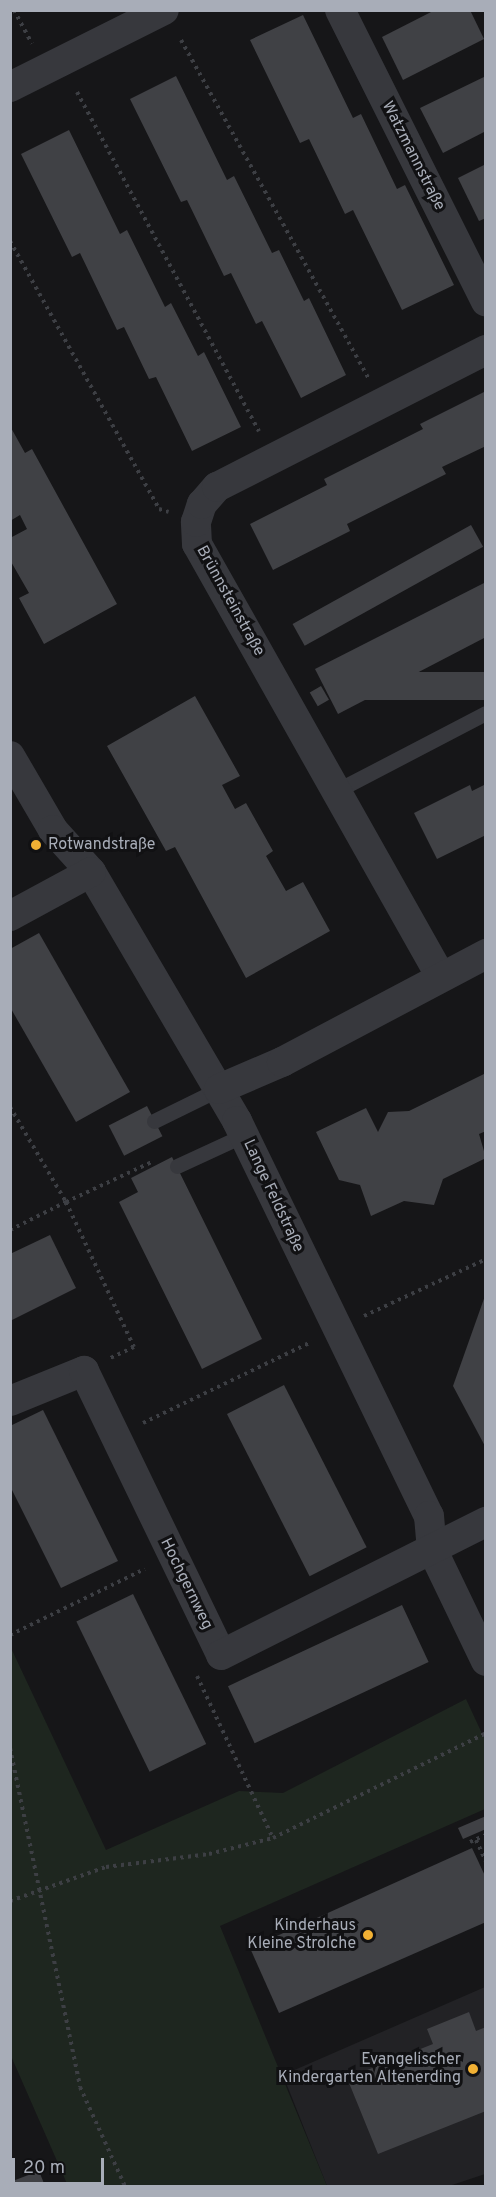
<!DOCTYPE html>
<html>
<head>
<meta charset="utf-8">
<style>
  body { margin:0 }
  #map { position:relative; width:496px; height:2197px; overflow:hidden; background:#161618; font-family:Overpass,sans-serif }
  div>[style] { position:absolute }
  .built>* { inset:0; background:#222225 }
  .green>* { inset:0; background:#1e261f }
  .building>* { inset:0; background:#404145; transform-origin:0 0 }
  .path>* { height:4px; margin-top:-2px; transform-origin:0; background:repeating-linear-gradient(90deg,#3d3f44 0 3px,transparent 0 7.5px) }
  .service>* { height:15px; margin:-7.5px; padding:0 7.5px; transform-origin:7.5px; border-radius:7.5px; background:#37383d }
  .minor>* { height:30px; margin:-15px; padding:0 15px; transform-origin:15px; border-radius:15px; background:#37383d }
  .dots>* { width:16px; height:16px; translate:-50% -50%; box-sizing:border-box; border:3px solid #111113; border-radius:50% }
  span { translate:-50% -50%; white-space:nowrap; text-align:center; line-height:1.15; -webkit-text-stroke:6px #111113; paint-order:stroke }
  .street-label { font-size:16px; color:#a8adb8 }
  .poi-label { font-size:16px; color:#a8adb8 }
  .left { translate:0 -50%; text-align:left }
  .right { translate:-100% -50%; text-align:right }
  .frame { position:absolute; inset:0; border:12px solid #a8adb8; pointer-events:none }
  .scale { position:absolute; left:12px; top:2158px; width:92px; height:27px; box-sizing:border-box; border:3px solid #a8adb8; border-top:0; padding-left:8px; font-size:18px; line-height:21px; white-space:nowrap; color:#a8adb8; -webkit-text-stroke:4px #111113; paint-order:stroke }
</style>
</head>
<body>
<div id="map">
  <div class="built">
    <i style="clip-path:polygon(485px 1987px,485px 2174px,449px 2186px,327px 2186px,283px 2075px)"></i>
  </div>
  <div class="green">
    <i style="clip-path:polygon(11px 1648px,106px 1850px,239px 1791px,283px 1793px,466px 1699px,485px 1740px,485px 1809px,220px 1926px,327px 2186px,68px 2186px,11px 2056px)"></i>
  </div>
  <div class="building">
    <i style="clip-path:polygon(435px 10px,470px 10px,484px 39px,403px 80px,382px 37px)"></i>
    <i style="clip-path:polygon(303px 15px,353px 118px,361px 114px,397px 189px,405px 185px,454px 285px,402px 310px,353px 210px,345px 214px,309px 139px,300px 143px,250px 40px)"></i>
    <i style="clip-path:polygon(176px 76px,227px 180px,234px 176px,272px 253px,279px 250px,304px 301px,309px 298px,346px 375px,301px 398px,262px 321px,256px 324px,231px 273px,224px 276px,187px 200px,181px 202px,130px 99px)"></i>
    <i style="clip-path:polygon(486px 76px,486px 131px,443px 153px,420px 108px)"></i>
    <i style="clip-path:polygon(69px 130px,120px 234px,127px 230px,165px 307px,171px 303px,198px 356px,204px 352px,241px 427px,192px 451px,156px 377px,149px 379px,124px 327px,117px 330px,80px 253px,72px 257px,21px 154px)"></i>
    <i style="clip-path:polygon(486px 164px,486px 218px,479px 221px,458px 178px)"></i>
    <i style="clip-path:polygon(486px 391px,486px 446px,442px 467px,446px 474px,347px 524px,350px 531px,273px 570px,250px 524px,327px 485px,324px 479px,423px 429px,420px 424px)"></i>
    <i style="clip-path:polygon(10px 426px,25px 453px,32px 449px,117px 604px,44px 644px,19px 598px,29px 593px,10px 560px,10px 538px,27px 529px,20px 515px,10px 521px)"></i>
    <i style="left:471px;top:525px;width:25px;height:204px;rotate:61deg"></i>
    <i style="clip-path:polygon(486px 582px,486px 637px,338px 714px,315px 669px)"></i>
    <i style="left:486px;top:672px;width:28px;height:143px;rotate:90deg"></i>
    <i style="left:321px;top:686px;width:16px;height:13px;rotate:60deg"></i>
    <i style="clip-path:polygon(195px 696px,240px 776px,222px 785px,235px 809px,246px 803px,273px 851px,266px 856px,286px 891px,303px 882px,330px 931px,246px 978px,175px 847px,166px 851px,107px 746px)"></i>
    <i style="clip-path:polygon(486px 784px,486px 835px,437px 859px,414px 813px,470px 785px,472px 791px)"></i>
    <i style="clip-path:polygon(39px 933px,130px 1092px,76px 1122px,10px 1007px,10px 949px)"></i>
    <i style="clip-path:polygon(486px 1073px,486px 1131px,479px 1134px,486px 1158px,443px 1179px,434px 1205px,404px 1201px,371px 1216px,360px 1185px,339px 1180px,316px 1132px,366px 1108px,378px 1132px,388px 1112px,409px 1111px)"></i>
    <i style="left:147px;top:1106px;width:34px;height:43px;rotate:63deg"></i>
    <i style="clip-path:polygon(172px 1157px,262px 1339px,202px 1369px,119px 1202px,138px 1192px,131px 1178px)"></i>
    <i style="clip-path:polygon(50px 1235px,76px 1288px,10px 1321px,10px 1254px)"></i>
    <i style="clip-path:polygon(486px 1293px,486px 1448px,453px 1386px)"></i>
    <i style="left:284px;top:1385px;width:182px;height:64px;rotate:63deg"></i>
    <i style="clip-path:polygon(43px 1410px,118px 1561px,61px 1588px,10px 1486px,10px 1426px)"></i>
    <i style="left:133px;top:1594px;width:167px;height:63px;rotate:64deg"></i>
    <i style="left:402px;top:1605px;width:63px;height:192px;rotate:65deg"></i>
    <i style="clip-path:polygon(486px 1816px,486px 1829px,463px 1839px,458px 1828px)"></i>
    <i style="clip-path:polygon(472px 1848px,486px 1878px,486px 1922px,279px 2013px,250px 1948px)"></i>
    <i style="clip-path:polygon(469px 2012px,476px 2031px,486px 2027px,486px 2111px,378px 2154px,347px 2078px,433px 2044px,427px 2029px)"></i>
    <i style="clip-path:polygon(39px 2171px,45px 2186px,10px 2186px,10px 2182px)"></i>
  </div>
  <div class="path">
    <i style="left:14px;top:10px;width:38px;rotate:62deg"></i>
    <i style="left:181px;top:40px;width:386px;rotate:61deg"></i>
    <i style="left:77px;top:92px;width:385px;rotate:61.8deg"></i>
    <i style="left:10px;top:241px;width:307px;rotate:60.9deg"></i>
    <i style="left:159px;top:509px;width:10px;rotate:17deg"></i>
    <i style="left:10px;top:1107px;width:110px;rotate:59.5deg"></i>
    <i style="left:66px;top:1202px;width:97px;rotate:-25deg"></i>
    <i style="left:10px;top:1230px;width:63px;rotate:-26.6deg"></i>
    <i style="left:66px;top:1202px;width:160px;rotate:64.9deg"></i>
    <i style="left:134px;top:1347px;width:26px;rotate:155deg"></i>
    <i style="left:364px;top:1316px;width:135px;rotate:-25deg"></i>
    <i style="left:143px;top:1423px;width:187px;rotate:-25.7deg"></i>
    <i style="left:10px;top:1635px;width:150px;rotate:-26.1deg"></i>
    <i style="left:197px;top:1676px;width:179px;rotate:64.9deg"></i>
    <i style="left:10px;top:1748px;width:346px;rotate:78.3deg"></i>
    <i style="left:80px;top:2087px;width:109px;rotate:65.6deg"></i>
    <i style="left:476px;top:1840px;width:23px;rotate:65deg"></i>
    <i style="left:470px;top:1842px;width:17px;rotate:-24deg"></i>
    <i style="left:10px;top:1901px;width:102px;rotate:-19.5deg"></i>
    <i style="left:106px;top:1867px;width:104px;rotate:-7.2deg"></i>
    <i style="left:209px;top:1854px;width:66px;rotate:-14deg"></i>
    <i style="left:273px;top:1838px;width:237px;rotate:-26.2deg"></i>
  </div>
  <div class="service">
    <i style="left:336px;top:791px;width:169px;rotate:-27.5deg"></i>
    <i style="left:154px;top:1121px;width:72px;rotate:-26.2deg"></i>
    <i style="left:177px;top:1166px;width:74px;rotate:-24.8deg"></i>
  </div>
  <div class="minor">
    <i style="left:340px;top:10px;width:326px;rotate:63.4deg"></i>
    <i style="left:10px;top:87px;width:172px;rotate:-26.6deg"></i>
    <i style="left:10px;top:756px;width:86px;rotate:59.8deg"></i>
    <i style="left:53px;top:830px;width:57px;rotate:47.9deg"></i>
    <i style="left:91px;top:872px;width:289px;rotate:59.6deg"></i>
    <i style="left:237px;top:1121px;width:439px;rotate:64.1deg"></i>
    <i style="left:429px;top:1516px;width:33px;rotate:85deg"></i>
    <i style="left:432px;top:1549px;width:124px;rotate:64.3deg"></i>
    <i style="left:10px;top:916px;width:92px;rotate:-28.5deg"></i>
    <i style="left:441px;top:977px;width:497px;rotate:-119.4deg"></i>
    <i style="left:197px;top:544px;width:22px;rotate:-93deg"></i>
    <i style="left:196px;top:522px;width:19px;rotate:-72deg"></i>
    <i style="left:202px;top:504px;width:23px;rotate:-49deg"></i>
    <i style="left:217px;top:487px;width:302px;rotate:-27deg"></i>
    <i style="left:219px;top:1089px;width:69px;rotate:-23.2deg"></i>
    <i style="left:282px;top:1062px;width:231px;rotate:-27.9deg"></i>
    <i style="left:10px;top:1401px;width:80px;rotate:-22.1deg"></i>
    <i style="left:84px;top:1371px;width:315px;rotate:64.2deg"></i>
    <i style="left:221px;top:1655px;width:297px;rotate:-26.7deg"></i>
  </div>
  <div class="dots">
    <i style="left:36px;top:845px;background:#f2b134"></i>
    <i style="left:368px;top:1935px;background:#f2b134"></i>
    <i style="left:473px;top:2069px;background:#f2b134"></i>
  </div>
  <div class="street-label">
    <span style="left:413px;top:156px;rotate:63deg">Watzmannstraße</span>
    <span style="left:230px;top:601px;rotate:61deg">Brünnsteinstraße</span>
    <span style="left:273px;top:1196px;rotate:65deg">Lange Feldstraße</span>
    <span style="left:186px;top:1584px;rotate:64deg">Hochgernweg</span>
  </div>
  <div class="poi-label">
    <span class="left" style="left:48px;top:845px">Rotwandstraße</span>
    <span class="right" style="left:356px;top:1935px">Kinderhaus<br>Kleine Strolche</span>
    <span class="right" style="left:461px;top:2069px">Evangelischer<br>Kindergarten Altenerding</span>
  </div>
  <div class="frame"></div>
  <div class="scale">20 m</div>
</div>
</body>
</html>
